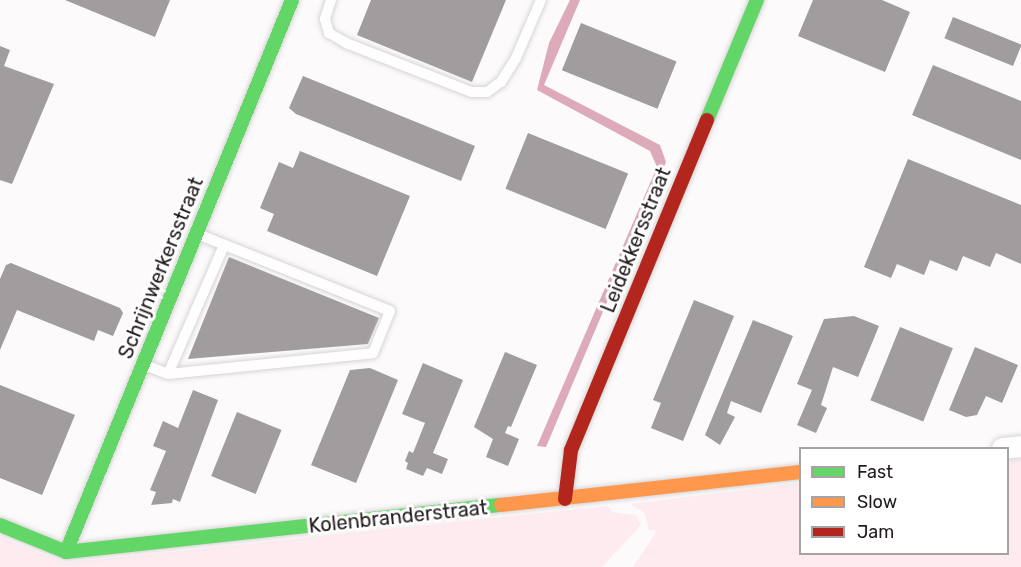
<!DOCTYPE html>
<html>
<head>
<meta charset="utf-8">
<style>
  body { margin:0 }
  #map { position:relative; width:1021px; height:567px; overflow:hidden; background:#fcfafb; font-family:Rubik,sans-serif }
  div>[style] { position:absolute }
  .green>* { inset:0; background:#fdebf0 }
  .water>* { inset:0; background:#dcaab9 }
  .building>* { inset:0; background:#a19c9e; transform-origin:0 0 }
  .roads { filter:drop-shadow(0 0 2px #d8d4d5) drop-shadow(0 0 2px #d8d4d5) }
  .lane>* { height:10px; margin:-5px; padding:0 5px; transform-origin:5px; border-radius:5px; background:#fffefe }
  .street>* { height:21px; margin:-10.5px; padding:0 10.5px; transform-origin:10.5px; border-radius:10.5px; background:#fffefe }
  .fast>* { height:14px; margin:-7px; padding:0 7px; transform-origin:7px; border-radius:7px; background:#63d668 }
  .slow>* { height:14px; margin:-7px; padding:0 7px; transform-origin:7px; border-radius:7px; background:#ff974d }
  .jam>* { height:14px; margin:-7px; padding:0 7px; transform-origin:7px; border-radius:7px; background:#b3261e }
  span { translate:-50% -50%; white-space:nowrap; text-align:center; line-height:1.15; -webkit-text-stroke:6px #fff; paint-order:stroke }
  .street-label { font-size:20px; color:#211a1c }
  .legend { position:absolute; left:799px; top:447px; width:210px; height:108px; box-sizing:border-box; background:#fff; border:2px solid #a6a3a4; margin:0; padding:8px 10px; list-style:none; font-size:18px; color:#211a1c }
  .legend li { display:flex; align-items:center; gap:12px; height:30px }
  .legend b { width:30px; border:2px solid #a6a3a4 }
</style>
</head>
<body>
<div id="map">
  <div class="green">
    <i style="clip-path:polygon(1021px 459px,1021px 567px,633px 567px,655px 534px,655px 530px,649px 530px,644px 512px,630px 504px,800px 483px,800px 554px,1008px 554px,1008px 460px)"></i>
    <i style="clip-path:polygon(608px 506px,612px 512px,636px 515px,641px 525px,602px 567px,0 567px,0 537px,64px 563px)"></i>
  </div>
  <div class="water">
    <i style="clip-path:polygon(570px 0,580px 0,544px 85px,660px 145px,666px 162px,546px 447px,537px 446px,657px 167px,650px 151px,537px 90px,549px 43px)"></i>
  </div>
  <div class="building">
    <i style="clip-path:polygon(65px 0,170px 0,155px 37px)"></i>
    <i style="clip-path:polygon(371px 0,506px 0,472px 82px,357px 35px)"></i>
    <i style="clip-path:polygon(813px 0,882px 0,910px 12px,885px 72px,798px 36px)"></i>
    <i style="left:953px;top:17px;width:74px;height:23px;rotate:22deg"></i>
    <i style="left:581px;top:23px;width:103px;height:51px;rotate:22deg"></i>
    <i style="clip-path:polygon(0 46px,10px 50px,4px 66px,54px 84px,12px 184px,0 180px)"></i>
    <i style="clip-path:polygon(933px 65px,1021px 101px,1021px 160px,912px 115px)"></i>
    <i style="clip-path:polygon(303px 76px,475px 146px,461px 181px,296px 114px,289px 108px)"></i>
    <i style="left:528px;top:133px;width:108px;height:60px;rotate:22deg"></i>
    <i style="clip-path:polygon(300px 151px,410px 196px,377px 276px,267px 231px,274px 214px,260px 208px,279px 162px,293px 168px)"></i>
    <i style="clip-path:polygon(908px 159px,1021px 205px,1021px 264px,996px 253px,990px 267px,963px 256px,957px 271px,930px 260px,924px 275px,897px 264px,891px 278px,864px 267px)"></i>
    <i style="clip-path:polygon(229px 257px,379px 318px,368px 344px,188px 359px)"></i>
    <i style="clip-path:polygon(11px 263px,120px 308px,123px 313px,113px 336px,98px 330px,94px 341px,17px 310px,0 350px,0 279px,6px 265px)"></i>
    <i style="clip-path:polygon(694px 300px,734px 316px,683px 441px,651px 428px,661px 403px,653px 400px)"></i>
    <i style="clip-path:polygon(854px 316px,879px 326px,858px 377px,833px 367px,821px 405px,827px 408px,816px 433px,797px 425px,812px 390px,797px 384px,824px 319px)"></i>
    <i style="clip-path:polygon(753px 320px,793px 336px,761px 413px,731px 401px,727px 413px,735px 417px,720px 445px,705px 435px)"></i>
    <i style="left:900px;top:327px;width:57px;height:79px;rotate:22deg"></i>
    <i style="clip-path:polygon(975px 347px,1018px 365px,1002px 403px,986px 396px,977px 415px,966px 417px,949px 410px)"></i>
    <i style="clip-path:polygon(505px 352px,537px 365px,511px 427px,508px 426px,505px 433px,519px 439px,508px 466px,486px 457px,493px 439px,474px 427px)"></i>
    <i style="clip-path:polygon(423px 363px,463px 380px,433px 453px,448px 459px,442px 474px,427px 468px,423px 476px,406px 469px,408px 463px,405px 461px,409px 451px,413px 453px,425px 423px,402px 414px)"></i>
    <i style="clip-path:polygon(370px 368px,398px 380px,356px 483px,311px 465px,350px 370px)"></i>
    <i style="clip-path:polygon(0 385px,75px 415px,42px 495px,0 478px)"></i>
    <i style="clip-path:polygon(193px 390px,218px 400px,180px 502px,173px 499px,172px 503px,151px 505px,156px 492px,150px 490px,166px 451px,153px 446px,163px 421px,178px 428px)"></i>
    <i style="left:237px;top:412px;width:48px;height:69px;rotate:22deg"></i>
  </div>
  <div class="roads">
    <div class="lane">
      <i style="left:331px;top:0;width:20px;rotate:108deg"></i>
      <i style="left:325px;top:19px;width:15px;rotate:74deg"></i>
      <i style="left:329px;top:33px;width:20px;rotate:30deg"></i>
      <i style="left:346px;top:43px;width:135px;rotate:21.3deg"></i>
      <i style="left:472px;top:92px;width:15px"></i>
      <i style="left:487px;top:92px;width:17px;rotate:-36deg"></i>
      <i style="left:501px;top:82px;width:28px;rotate:-58deg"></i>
      <i style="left:516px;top:58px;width:63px;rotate:-66.7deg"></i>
      <i style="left:145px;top:365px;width:25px;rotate:21deg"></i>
      <i style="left:168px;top:374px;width:206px;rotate:-5.8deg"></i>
      <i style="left:373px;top:353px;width:45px;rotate:-68deg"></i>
      <i style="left:390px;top:311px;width:208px;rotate:-158.2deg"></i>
      <i style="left:168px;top:374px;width:141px;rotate:-66.5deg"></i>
    </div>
    <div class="street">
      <i style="left:1002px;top:448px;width:19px;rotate:-6deg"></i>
    </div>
    <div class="fast">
      <i style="left:707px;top:120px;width:130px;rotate:-67.4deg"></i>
      <i style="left:0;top:525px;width:71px;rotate:22.2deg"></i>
      <i style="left:66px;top:552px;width:438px;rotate:-6.2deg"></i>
      <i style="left:66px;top:552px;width:596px;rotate:-67.73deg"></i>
    </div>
    <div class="slow">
      <i style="left:501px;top:505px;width:301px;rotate:-6.3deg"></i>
    </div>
    <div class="jam">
      <i style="left:565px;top:499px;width:49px;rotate:-83deg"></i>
      <i style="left:571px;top:450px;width:357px;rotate:-67.6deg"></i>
    </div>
  </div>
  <div class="street-label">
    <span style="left:636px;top:240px;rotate:-68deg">Leidekkersstraat</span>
    <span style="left:161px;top:268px;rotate:-68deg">Schrijnwerkersstraat</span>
    <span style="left:398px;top:517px;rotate:-6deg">Kolenbranderstraat</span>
  </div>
  <ul class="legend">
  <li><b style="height:8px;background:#63d668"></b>Fast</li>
  <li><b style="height:8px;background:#ff974d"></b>Slow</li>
  <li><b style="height:8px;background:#b3261e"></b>Jam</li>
  </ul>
</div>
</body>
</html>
